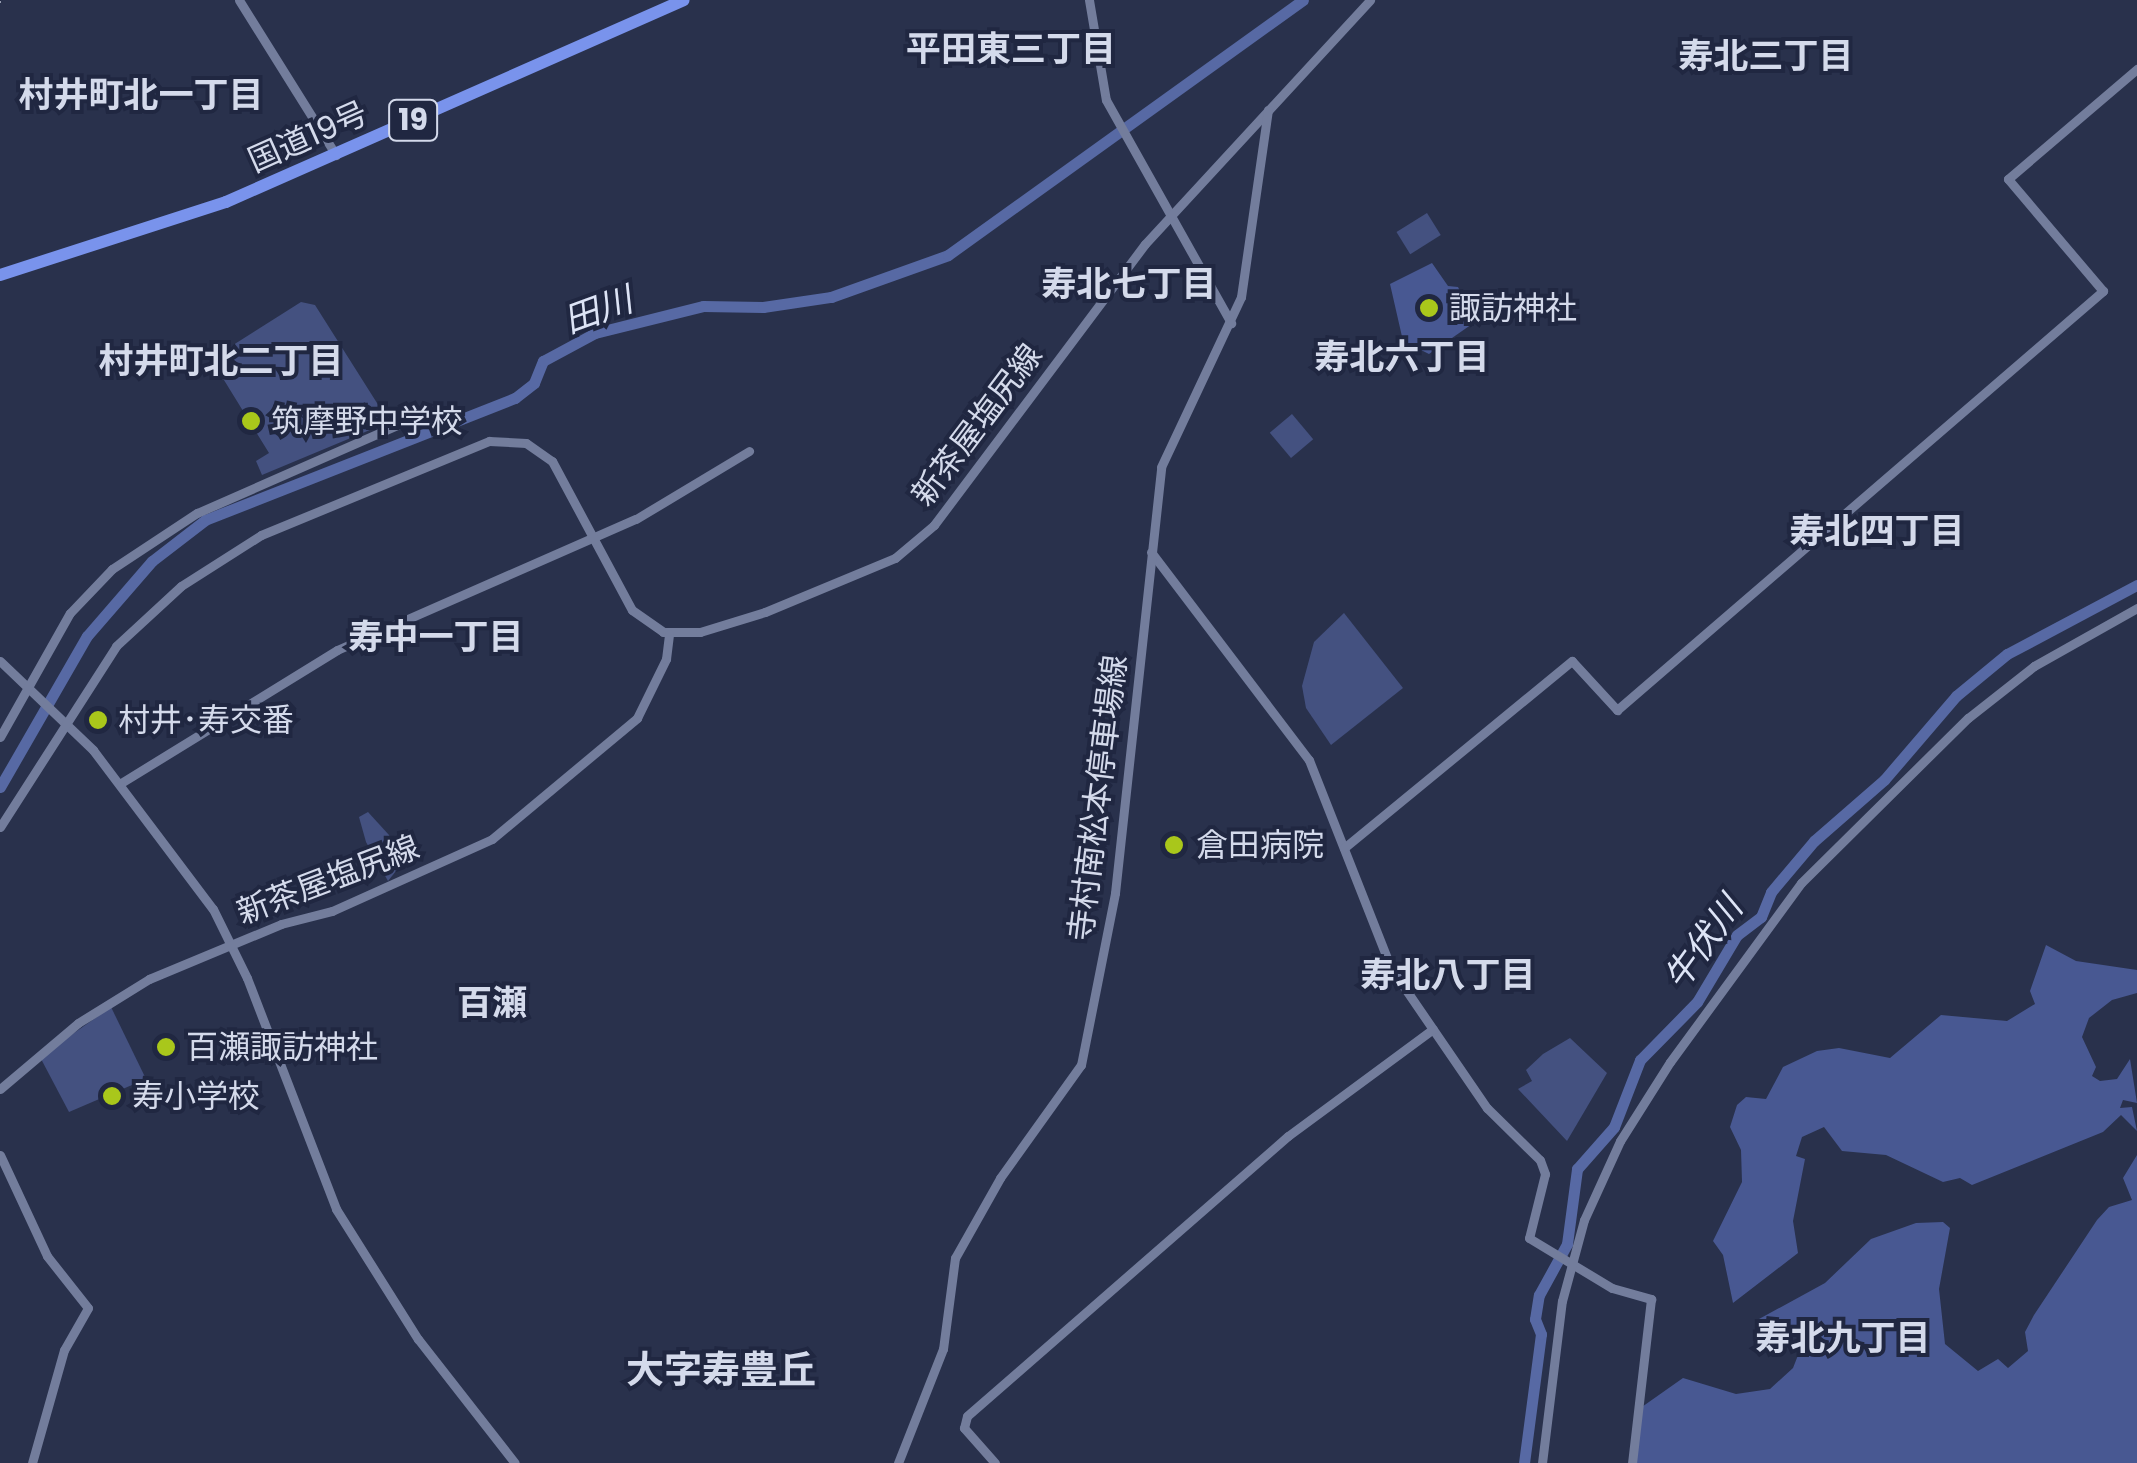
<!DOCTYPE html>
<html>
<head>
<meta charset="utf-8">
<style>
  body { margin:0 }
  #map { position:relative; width:2137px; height:1463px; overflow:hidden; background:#29314c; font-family:Poppins,"Noto Sans JP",sans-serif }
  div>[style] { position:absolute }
  .green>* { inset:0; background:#445180; transform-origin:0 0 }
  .forest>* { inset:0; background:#485892 }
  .river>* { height:11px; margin:-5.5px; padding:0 5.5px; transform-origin:5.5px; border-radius:5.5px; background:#5769a4 }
  .secondary>* { height:9px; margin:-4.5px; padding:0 4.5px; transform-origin:4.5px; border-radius:4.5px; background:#737d9c }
  .highway>* { height:12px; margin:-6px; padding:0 6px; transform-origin:6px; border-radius:6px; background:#7993ec }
  .rail>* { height:6px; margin-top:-3px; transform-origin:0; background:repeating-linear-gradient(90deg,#202741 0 8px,#969db1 0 16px); box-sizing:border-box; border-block:2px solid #969db1 }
  .dots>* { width:28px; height:28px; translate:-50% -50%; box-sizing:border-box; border:5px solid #202741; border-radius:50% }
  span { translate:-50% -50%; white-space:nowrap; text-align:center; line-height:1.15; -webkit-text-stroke:8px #202741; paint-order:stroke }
  .shield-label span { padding:2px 8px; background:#202741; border:2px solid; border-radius:8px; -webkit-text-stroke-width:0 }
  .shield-label { font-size:30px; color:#d4daeb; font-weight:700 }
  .street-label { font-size:32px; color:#d4daeb }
  .poi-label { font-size:32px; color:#d4daeb }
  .left { translate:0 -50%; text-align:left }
  .neighbourhood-label { font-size:35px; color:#d4daeb; font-weight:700 }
  .water-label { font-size:35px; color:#dde4f6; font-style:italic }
  .quarter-label { font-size:38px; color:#d4daeb; font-weight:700 }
</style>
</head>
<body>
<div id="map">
  <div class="green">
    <i style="left:1427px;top:213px;width:26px;height:36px;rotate:58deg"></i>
    <i style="clip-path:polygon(301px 302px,315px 305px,389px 422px,262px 475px,256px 461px,269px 453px,211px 359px)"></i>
    <i style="left:1292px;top:414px;width:33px;height:29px;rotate:50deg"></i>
    <i style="clip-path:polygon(1344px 613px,1403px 688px,1331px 745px,1306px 708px,1302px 686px,1314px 642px)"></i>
    <i style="clip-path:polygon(368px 812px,389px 835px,400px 866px,388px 881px,366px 842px,359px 817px)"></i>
    <i style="clip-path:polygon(111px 1007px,146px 1079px,69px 1112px,40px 1057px)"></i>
    <i style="clip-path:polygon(1570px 1038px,1607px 1073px,1567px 1141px,1518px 1089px,1532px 1081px,1526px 1070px,1543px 1054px)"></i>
  </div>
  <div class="forest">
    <i style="clip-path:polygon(1432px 263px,1448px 286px,1458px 287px,1475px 322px,1429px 354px,1403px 341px,1390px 284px)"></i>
    <i style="clip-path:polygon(2046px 945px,2076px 961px,2137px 970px,2137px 993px,2112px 1000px,2089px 1018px,2082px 1037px,2096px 1067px,2092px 1076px,2100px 1081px,2117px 1079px,2130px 1059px,2137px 1103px,2123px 1100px,2120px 1108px,2132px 1107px,2137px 1131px,2121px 1115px,2103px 1132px,1972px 1185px,1960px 1178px,1943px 1182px,1886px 1155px,1842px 1151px,1824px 1127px,1802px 1137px,1796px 1156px,1805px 1159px,1793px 1221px,1798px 1253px,1733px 1303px,1723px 1255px,1713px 1241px,1742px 1182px,1741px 1150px,1730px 1127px,1737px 1105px,1746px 1097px,1766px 1099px,1783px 1067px,1817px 1051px,1839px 1048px,1890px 1058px,1941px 1015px,2007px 1021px,2035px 1004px,2030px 991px)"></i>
    <i style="clip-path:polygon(2137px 1155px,2137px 1463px,1634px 1463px,1639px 1409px,1683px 1378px,1736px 1394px,1770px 1389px,1793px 1368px,1802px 1345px,1797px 1333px,1772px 1334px,1759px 1319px,1825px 1283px,1871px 1239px,1916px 1223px,1943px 1222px,1950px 1228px,1939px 1289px,1945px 1344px,1978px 1371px,1998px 1359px,2008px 1368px,2028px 1351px,2025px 1332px,2034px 1315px,2097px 1220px,2109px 1207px,2132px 1200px,2123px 1178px)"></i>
  </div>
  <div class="river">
    <i style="left:0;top:787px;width:174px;rotate:-60.1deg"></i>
    <i style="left:87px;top:636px;width:99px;rotate:-49.1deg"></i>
    <i style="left:152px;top:561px;width:67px;rotate:-37.7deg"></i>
    <i style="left:205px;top:520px;width:333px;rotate:-21.5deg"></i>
    <i style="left:515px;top:398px;width:24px;rotate:-38deg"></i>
    <i style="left:534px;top:383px;width:24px;rotate:-68deg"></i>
    <i style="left:543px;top:361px;width:59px;rotate:-28.3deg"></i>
    <i style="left:595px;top:333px;width:111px;rotate:-14deg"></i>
    <i style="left:703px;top:306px;width:60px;rotate:1deg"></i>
    <i style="left:763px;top:307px;width:69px;rotate:-8.4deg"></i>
    <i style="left:831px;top:297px;width:124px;rotate:-19.7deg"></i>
    <i style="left:948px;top:255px;width:437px;rotate:-35.7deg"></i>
    <i style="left:1524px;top:1463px;width:130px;rotate:-82.5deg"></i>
    <i style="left:1541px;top:1334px;width:16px;rotate:-112deg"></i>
    <i style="left:1535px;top:1319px;width:24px;rotate:-81deg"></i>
    <i style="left:1539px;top:1295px;width:58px;rotate:-61.2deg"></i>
    <i style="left:1567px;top:1244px;width:76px;rotate:-82.4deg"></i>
    <i style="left:1577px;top:1169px;width:56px;rotate:-48.6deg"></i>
    <i style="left:1614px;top:1127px;width:72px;rotate:-68.8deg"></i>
    <i style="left:1640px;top:1060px;width:81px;rotate:-45.5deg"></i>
    <i style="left:1697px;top:1002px;width:78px;rotate:-59.2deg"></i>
    <i style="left:1737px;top:935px;width:30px;rotate:-37deg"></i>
    <i style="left:1761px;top:917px;width:27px;rotate:-68deg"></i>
    <i style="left:1771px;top:892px;width:67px;rotate:-49.9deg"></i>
    <i style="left:1814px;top:841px;width:93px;rotate:-41.1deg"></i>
    <i style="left:1884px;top:780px;width:111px;rotate:-49.4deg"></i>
    <i style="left:1956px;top:696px;width:66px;rotate:-39.5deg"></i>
    <i style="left:2007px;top:654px;width:147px;rotate:-28deg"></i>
  </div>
  <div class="secondary">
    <i style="left:239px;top:0;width:183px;rotate:58deg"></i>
    <i style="left:1089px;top:0;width:101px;rotate:80.4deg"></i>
    <i style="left:1106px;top:100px;width:256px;rotate:60.7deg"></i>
    <i style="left:1151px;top:552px;width:261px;rotate:52.8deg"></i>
    <i style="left:1309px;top:760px;width:224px;rotate:68.5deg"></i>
    <i style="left:1391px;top:968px;width:170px;rotate:55.6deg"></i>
    <i style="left:1487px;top:1108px;width:74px;rotate:44.5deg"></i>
    <i style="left:1540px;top:1160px;width:15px;rotate:70deg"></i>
    <i style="left:1545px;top:1174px;width:66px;rotate:104deg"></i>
    <i style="left:1529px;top:1238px;width:97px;rotate:31.1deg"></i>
    <i style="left:1612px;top:1288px;width:41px;rotate:15.8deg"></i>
    <i style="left:1651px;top:1299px;width:165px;rotate:96.6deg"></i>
    <i style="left:0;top:661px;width:129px;rotate:43.7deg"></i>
    <i style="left:93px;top:750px;width:199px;rotate:53deg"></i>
    <i style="left:213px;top:909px;width:77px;rotate:63.8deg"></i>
    <i style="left:247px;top:978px;width:248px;rotate:68.9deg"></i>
    <i style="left:336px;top:1209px;width:154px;rotate:57.8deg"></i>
    <i style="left:418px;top:1339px;width:157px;rotate:52deg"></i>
    <i style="left:0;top:737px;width:142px;rotate:-60.6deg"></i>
    <i style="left:70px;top:613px;width:61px;rotate:-46.3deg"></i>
    <i style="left:112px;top:569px;width:102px;rotate:-33.4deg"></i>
    <i style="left:197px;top:513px;width:219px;rotate:-23.7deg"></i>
    <i style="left:121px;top:783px;width:254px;rotate:-31.6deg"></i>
    <i style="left:337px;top:650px;width:326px;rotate:-23.7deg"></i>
    <i style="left:636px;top:519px;width:132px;rotate:-31deg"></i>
    <i style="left:0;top:827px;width:215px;rotate:-57.3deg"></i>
    <i style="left:116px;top:646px;width:88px;rotate:-42.7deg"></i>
    <i style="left:181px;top:586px;width:95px;rotate:-32.5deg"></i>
    <i style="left:261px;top:535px;width:247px;rotate:-22.4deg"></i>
    <i style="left:489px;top:441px;width:37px;rotate:3deg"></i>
    <i style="left:526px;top:443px;width:32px;rotate:35deg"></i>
    <i style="left:552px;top:461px;width:169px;rotate:61.8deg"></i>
    <i style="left:632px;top:610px;width:38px;rotate:35deg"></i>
    <i style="left:663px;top:632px;width:37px"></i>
    <i style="left:700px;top:632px;width:68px;rotate:-17.1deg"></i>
    <i style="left:765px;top:612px;width:141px;rotate:-22.6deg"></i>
    <i style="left:895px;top:558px;width:51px;rotate:-40.2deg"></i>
    <i style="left:934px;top:525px;width:351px;rotate:-53.1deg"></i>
    <i style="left:1145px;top:244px;width:332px;rotate:-47.3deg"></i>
    <i style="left:1344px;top:848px;width:295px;rotate:-39.4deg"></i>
    <i style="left:1572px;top:661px;width:67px;rotate:47.4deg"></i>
    <i style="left:1617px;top:710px;width:642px;rotate:-40.77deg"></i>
    <i style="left:2103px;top:291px;width:147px;rotate:-130.3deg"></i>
    <i style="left:2008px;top:179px;width:170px;rotate:-40.5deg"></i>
    <i style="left:0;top:1089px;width:102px;rotate:-40.2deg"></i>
    <i style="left:78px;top:1023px;width:84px;rotate:-31.8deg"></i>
    <i style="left:149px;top:979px;width:143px;rotate:-22.6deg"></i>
    <i style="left:281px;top:924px;width:53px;rotate:-14.3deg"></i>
    <i style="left:332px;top:911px;width:175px;rotate:-24.2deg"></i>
    <i style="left:492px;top:839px;width:189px;rotate:-39.8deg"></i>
    <i style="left:637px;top:718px;width:66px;rotate:-63.8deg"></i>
    <i style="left:666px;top:659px;width:25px;rotate:-83deg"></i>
    <i style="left:0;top:1155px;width:111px;rotate:65deg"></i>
    <i style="left:47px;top:1256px;width:66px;rotate:51.7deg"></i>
    <i style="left:88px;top:1308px;width:48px;rotate:119.7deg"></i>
    <i style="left:64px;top:1350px;width:117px;rotate:105.8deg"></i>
    <i style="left:898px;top:1463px;width:123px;rotate:-68.5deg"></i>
    <i style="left:943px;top:1349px;width:92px;rotate:-82.5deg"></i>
    <i style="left:955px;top:1258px;width:92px;rotate:-60.6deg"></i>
    <i style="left:1000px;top:1178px;width:139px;rotate:-54.4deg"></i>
    <i style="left:1081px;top:1065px;width:175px;rotate:-78.8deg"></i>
    <i style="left:1115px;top:893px;width:428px;rotate:-83.8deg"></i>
    <i style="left:1161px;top:467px;width:188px;rotate:-64.8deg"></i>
    <i style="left:1241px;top:297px;width:189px;rotate:-81.8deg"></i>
    <i style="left:995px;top:1463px;width:47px;rotate:-131.5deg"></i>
    <i style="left:964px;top:1428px;width:12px;rotate:-76deg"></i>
    <i style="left:967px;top:1416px;width:426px;rotate:-41.1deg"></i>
    <i style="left:1288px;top:1136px;width:180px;rotate:-36.4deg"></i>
    <i style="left:1542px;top:1463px;width:163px;rotate:-83deg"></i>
    <i style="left:1562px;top:1301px;width:84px;rotate:-74.8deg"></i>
    <i style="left:1584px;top:1220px;width:87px;rotate:-65.5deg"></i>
    <i style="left:1620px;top:1141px;width:93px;rotate:-57.7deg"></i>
    <i style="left:1670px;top:1062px;width:222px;rotate:-53.8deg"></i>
    <i style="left:1801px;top:883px;width:235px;rotate:-44.7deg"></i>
    <i style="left:1968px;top:718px;width:84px;rotate:-38.2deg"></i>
    <i style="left:2034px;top:666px;width:118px;rotate:-29.4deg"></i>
  </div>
  <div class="highway">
    <i style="left:0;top:275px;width:237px;rotate:-17.9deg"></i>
    <i style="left:226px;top:202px;width:500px;rotate:-23.8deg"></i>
  </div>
  <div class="rail">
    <i style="left:0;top:0;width:1px"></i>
  </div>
  <div class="dots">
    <i style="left:1429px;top:308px;background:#a9c71b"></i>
    <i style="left:251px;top:421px;background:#a9c71b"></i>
    <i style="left:98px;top:720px;background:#a9c71b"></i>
    <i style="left:1174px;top:845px;background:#a9c71b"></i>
    <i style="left:166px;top:1047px;background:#a9c71b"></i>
    <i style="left:112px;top:1096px;background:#a9c71b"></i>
  </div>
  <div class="shield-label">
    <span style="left:413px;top:120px">19</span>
  </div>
  <div class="street-label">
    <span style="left:308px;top:137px;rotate:-24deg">国道19号</span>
    <span style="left:977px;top:425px;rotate:-53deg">新茶屋塩尻線</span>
    <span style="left:1098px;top:798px;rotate:-83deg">寺村南松本停車場線</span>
    <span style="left:328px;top:880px;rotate:-21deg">新茶屋塩尻線</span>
  </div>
  <div class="poi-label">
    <span class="left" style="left:1449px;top:308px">諏訪神社</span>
    <span class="left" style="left:271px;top:421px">筑摩野中学校</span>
    <span class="left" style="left:118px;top:720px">村井･寿交番</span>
    <span class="left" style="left:1196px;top:845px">倉田病院</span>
    <span class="left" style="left:186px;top:1047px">百瀬諏訪神社</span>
    <span class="left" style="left:132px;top:1096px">寿小学校</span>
  </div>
  <div class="neighbourhood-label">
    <span style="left:1011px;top:49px">平田東三丁目</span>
    <span style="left:1766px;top:56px">寿北三丁目</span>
    <span style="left:141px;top:95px">村井町北一丁目</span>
    <span style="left:1129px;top:284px">寿北七丁目</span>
    <span style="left:1402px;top:357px">寿北六丁目</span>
    <span style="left:221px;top:361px">村井町北二丁目</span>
    <span style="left:1877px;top:531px">寿北四丁目</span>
    <span style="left:436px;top:637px">寿中一丁目</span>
    <span style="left:1448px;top:975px">寿北八丁目</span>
    <span style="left:492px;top:1003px">百瀬</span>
    <span style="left:1843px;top:1338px">寿北九丁目</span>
  </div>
  <div class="water-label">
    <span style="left:598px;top:310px;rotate:-20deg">田川</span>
    <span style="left:1703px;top:943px;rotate:-54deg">牛伏川</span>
  </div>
  <div class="quarter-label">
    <span style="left:721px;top:1370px">大字寿豊丘</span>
  </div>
</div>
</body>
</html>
